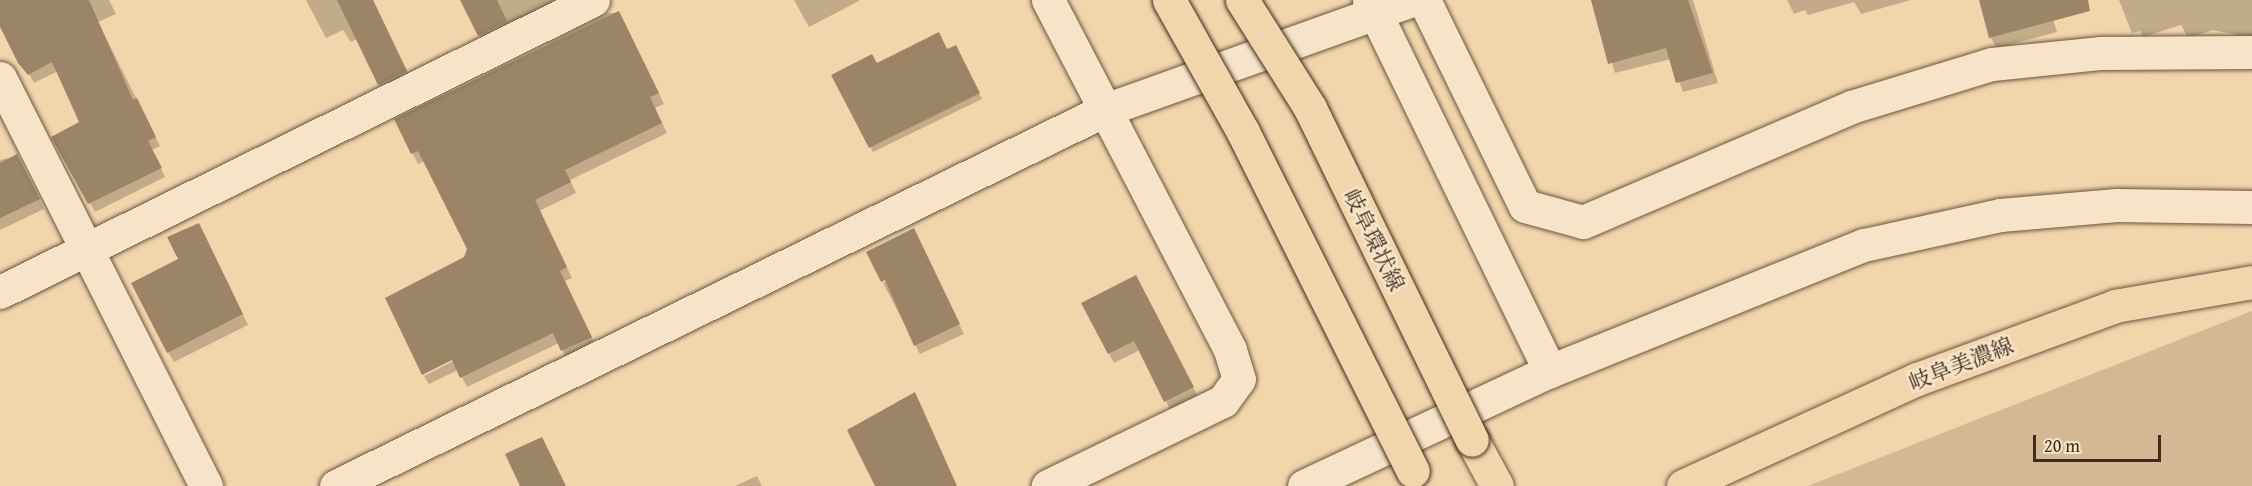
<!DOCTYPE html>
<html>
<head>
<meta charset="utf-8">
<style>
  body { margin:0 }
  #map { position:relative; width:2252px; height:486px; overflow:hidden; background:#f2d6ab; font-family:"Gentium Book Plus","Noto Serif JP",serif }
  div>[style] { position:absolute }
  .green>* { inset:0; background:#d3b993 }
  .shadow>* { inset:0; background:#0003 }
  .building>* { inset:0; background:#9c8467 }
  .roads { filter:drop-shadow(0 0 2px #6b5641) drop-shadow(0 0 2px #6b5641) }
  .minor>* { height:33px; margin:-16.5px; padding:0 16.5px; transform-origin:16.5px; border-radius:16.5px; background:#f7e4c8 }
  .major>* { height:33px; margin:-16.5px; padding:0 16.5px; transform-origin:16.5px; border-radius:16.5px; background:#f2d6ab }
  .bridges { filter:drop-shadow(0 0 2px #3e2c1e) drop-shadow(0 0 2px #3e2c1e) }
  .major-bridge>* { height:33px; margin:-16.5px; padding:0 16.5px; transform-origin:16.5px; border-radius:16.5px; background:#f2d6ab }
  span { translate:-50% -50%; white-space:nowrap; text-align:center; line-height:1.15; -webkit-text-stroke:5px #f7e4c8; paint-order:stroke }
  .street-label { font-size:22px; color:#3e2c1e }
  .scale { position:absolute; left:2033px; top:435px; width:128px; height:27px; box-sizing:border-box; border:3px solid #3e2c1e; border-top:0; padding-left:8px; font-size:18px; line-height:21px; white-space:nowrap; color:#3e2c1e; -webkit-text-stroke:4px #f7e4c8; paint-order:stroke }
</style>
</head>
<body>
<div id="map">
  <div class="green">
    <i style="clip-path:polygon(2252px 311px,2252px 486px,1808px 486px)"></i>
  </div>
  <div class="shadow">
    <i style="clip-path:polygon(0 0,109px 0,116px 14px,98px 22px,160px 146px,152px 150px,165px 177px,95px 212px,53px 137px,81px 123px,58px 71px,34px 83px,0 24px)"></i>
    <i style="clip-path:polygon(306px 0,373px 0,412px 82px,385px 95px,357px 39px,351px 42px,343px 30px,326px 38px)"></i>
    <i style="clip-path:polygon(463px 0,577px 0,484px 44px)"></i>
    <i style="clip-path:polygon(794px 0,859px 0,859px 1px,809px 27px)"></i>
    <i style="clip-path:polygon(1593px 0,1693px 0,1718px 83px,1683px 92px,1671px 59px,1615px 73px)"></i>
    <i style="clip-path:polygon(1787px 0,1911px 0,1861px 14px,1854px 2px,1808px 15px,1805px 10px,1794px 14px)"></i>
    <i style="clip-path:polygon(2009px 0,2047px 0,2057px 32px,1997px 48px,1991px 38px)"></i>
    <i style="clip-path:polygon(2119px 0,2252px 0,2252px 38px,2213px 30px,2188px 38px,2181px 25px,2143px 37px,2140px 31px,2132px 33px)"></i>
    <i style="clip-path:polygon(608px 13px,618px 13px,624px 23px,664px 104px,655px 108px,667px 133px,570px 180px,576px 193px,539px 211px,572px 278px,565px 281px,596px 347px,568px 361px,559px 343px,467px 387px,458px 370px,429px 384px,424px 376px,459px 358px,468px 249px,424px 161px,418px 164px,396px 119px)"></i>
    <i style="clip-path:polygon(959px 53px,982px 99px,873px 152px,833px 75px)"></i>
    <i style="clip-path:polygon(17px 156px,44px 209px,0 230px,0 160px)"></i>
    <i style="clip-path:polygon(204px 235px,248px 325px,174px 362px,168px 352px,180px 260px)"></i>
    <i style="clip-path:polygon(918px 239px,964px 334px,920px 354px,883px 283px,892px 278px)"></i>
    <i style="clip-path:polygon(1141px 286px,1198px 397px,1171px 411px,1140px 350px,1114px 363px,1109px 354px)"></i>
    <i style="clip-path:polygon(757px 476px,762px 486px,735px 486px)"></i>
  </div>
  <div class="building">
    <i style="clip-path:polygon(0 0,89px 0,133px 100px,137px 98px,156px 137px,148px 141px,162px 168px,88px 204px,51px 137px,79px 122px,52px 62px,28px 75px,18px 63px,0 27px)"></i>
    <i style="clip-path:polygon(337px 0,373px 0,407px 71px,378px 85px)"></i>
    <i style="clip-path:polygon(460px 0,497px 0,507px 21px,478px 36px)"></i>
    <i style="clip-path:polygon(1591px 0,1688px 0,1713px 73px,1676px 83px,1666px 48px,1608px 64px)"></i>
    <i style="clip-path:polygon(1979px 0,2088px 0,2090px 11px,1989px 38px)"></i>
    <i style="clip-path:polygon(619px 11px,659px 93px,650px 97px,662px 123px,565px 170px,571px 182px,535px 200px,567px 267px,560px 271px,592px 337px,561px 351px,553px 333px,460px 378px,452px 360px,422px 375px,385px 298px,464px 257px,467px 249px,418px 151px,411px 154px,394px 119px)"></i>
    <i style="clip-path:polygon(939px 32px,947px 49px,956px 45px,980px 93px,869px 148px,831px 75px,872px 54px,877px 63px)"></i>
    <i style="clip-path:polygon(17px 154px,40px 199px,0 218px,0 163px)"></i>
    <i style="clip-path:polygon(199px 223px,243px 314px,167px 353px,131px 283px,178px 259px,167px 237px)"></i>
    <i style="clip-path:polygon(914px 228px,960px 324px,914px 346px,885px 280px,881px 282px,866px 252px)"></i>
    <i style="clip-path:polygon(1136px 275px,1194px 387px,1164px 402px,1134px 341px,1108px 354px,1081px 303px)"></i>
    <i style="clip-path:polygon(915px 392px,957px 486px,875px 486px,847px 430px)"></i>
    <i style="clip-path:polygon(542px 437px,566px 486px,520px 486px,505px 454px)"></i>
  </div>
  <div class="roads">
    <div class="minor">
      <i style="left:1048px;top:0;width:394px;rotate:62.5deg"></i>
      <i style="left:1230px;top:350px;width:30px;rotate:73deg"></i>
      <i style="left:1239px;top:379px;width:27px;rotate:126deg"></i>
      <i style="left:1223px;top:401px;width:195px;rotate:154.1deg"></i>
      <i style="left:1369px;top:0;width:413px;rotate:64deg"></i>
      <i style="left:1424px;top:0;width:229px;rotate:63.9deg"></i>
      <i style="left:1525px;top:206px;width:60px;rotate:15.4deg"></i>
      <i style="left:1583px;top:222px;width:292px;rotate:-23.2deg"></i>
      <i style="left:1851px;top:107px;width:147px;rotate:-17deg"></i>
      <i style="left:1992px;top:64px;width:110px;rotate:-5.8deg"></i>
      <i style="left:2101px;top:53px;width:151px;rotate:-0.4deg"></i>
      <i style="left:0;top:78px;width:457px;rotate:63.2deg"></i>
      <i style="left:0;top:292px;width:661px;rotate:-26.22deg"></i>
      <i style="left:336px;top:486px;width:856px;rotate:-26.06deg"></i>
      <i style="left:1105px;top:110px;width:326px;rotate:-19.7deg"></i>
      <i style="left:1304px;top:486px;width:272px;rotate:-25.1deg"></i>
      <i style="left:1550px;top:371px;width:338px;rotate:-21.9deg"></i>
      <i style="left:1864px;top:245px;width:139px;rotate:-12.4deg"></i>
      <i style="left:2000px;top:215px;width:117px;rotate:-4.9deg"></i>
      <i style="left:2117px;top:205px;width:135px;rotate:0.8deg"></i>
    </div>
    <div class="major">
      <i style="left:1472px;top:440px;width:52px;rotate:61.5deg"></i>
      <i style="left:1683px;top:486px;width:257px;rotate:-24.6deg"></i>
      <i style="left:1917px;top:379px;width:211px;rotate:-20.2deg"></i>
      <i style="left:2115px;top:306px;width:139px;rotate:-9.9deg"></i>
    </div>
  </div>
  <div class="bridges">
    <div class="major-bridge">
      <i style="left:1169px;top:0;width:151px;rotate:60.7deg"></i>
      <i style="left:1243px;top:132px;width:379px;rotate:63.4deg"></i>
      <i style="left:1242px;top:0;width:128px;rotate:57.8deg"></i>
      <i style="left:1310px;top:108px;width:369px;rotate:64deg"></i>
    </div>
  </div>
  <div class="street-label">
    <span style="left:1374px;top:240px;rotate:64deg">岐阜環状線</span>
    <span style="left:1961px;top:364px;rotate:-21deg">岐阜美濃線</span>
  </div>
  <div class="scale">20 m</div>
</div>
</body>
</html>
